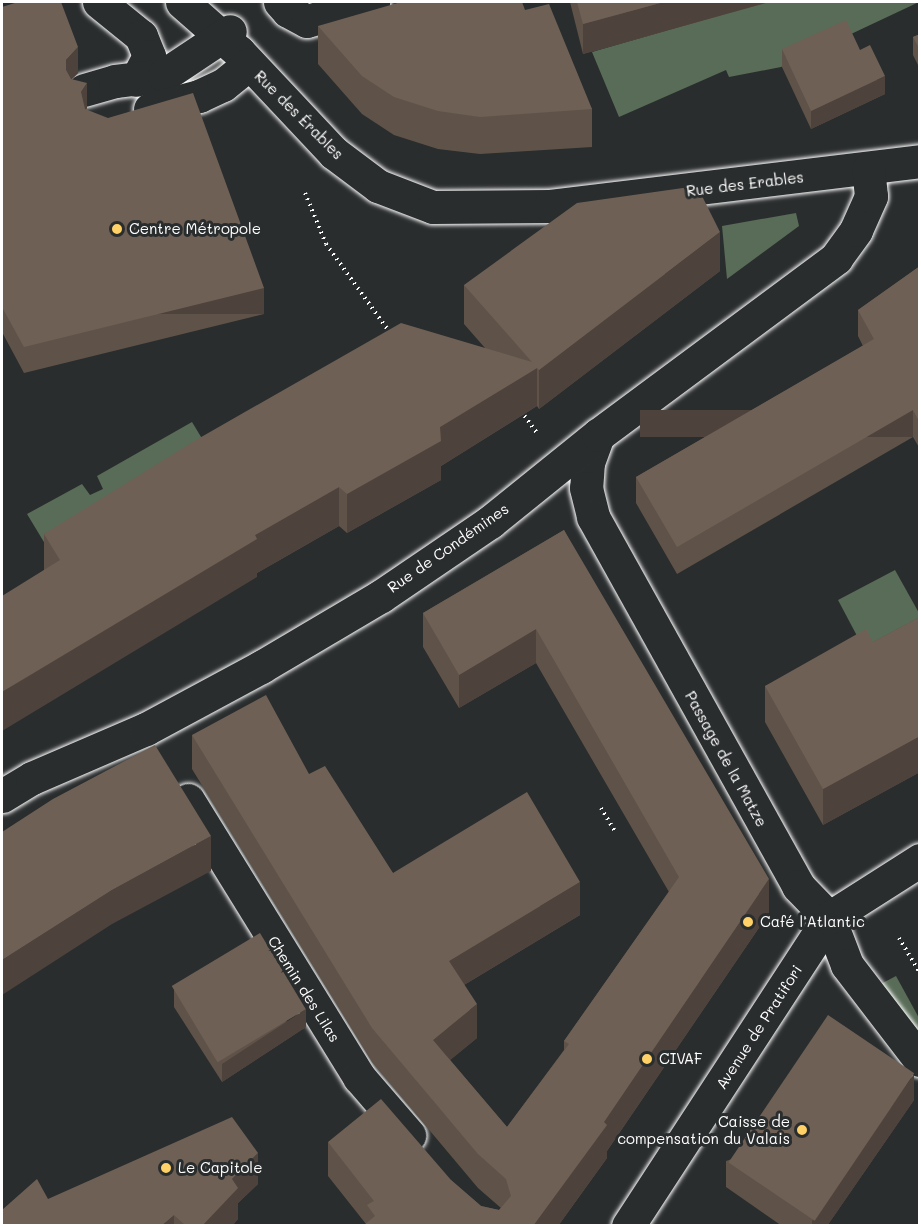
<!DOCTYPE html>
<html>
<head>
<meta charset="utf-8">
<style>
  body { margin:0 }
  #map { position:relative; width:921px; height:1227px; overflow:hidden; background:#2a2d2e; font-family:Mali,sans-serif }
  div>[style] { position:absolute }
  .green>* { inset:0; background:#586c57 }
  .path>* { height:4px; margin-top:-2px; transform-origin:0; background:repeating-linear-gradient(90deg,#fff 0 1.5px,transparent 0 6px) }
  .roads { filter:drop-shadow(0 0 2px #fff) drop-shadow(0 0 2px #fff) }
  .minor>* { height:33px; margin:-16.5px; padding:0 16.5px; transform-origin:16.5px; border-radius:16.5px; background:#2a2d2e }
  .wall>* { inset:0; background:#5f5349 }
  .shaded-wall>* { inset:0; background:#4e433c; transform-origin:0 0 }
  .building>* { inset:0; background:#6f6055; transform-origin:0 0 }
  .dots>* { width:16px; height:16px; translate:-50% -50%; box-sizing:border-box; border:3px solid #2a2d2e; border-radius:50% }
  span { translate:-50% -50%; white-space:nowrap; text-align:center; line-height:1.15; -webkit-text-stroke:6px #2a2d2e; paint-order:stroke }
  .street-label { font-size:15px; color:#fff }
  .poi-label { font-size:15px; color:#fff }
  .left { translate:0 -50%; text-align:left }
  .right { translate:-100% -50%; text-align:right }
  .frame { position:absolute; inset:0; border:3px solid #fff; pointer-events:none }
</style>
</head>
<body>
<div id="map">
  <div class="green">
    <i style="clip-path:polygon(766px 2px,919px 2px,781px 67px,729px 77px,726px 70px,619px 117px,592px 52px)"></i>
    <i style="clip-path:polygon(796px 213px,799px 226px,727px 279px,722px 226px)"></i>
    <i style="clip-path:polygon(192px 422px,218px 465px,56px 562px,27px 514px,82px 484px,90px 495px,103px 489px,97px 476px)"></i>
    <i style="clip-path:polygon(895px 570px,919px 613px,919px 643px,874px 668px,838px 600px)"></i>
    <i style="clip-path:polygon(896px 976px,919px 1018px,919px 1042px,875px 987px)"></i>
  </div>
  <div class="path">
    <i style="left:305px;top:193px;width:55px;rotate:67.6deg"></i>
    <i style="left:326px;top:244px;width:111px;rotate:54.2deg"></i>
    <i style="left:521px;top:411px;width:29px;rotate:54deg"></i>
    <i style="left:601px;top:808px;width:26px;rotate:59deg"></i>
    <i style="left:899px;top:938px;width:41px;rotate:59deg"></i>
  </div>
  <div class="roads">
    <div class="minor">
      <i style="left:99px;top:2px;width:54px;rotate:39deg"></i>
      <i style="left:141px;top:36px;width:22px;rotate:68deg"></i>
      <i style="left:149px;top:56px;width:27px;rotate:118deg"></i>
      <i style="left:182px;top:2px;width:76px;rotate:41.3deg"></i>
      <i style="left:239px;top:52px;width:139px;rotate:46.8deg"></i>
      <i style="left:334px;top:153px;width:55px;rotate:36.9deg"></i>
      <i style="left:378px;top:186px;width:59px;rotate:20.9deg"></i>
      <i style="left:433px;top:207px;width:117px;rotate:-0.5deg"></i>
      <i style="left:550px;top:206px;width:373px;rotate:-6.9deg"></i>
      <i style="left:280px;top:2px;width:12px;rotate:48deg"></i>
      <i style="left:288px;top:11px;width:21px;rotate:28deg"></i>
      <i style="left:307px;top:21px;width:69px;rotate:-16.1deg"></i>
      <i style="left:84px;top:90px;width:32px;rotate:-16deg"></i>
      <i style="left:115px;top:81px;width:49px;rotate:-7deg"></i>
      <i style="left:164px;top:75px;width:79px;rotate:-33.7deg"></i>
      <i style="left:150px;top:109px;width:51px;rotate:-14.9deg"></i>
      <i style="left:199px;top:96px;width:26px;rotate:-25deg"></i>
      <i style="left:223px;top:85px;width:33px;rotate:-39deg"></i>
      <i style="left:598px;top:435px;width:29px;rotate:110deg"></i>
      <i style="left:588px;top:462px;width:26px;rotate:94deg"></i>
      <i style="left:586px;top:488px;width:30px;rotate:76deg"></i>
      <i style="left:593px;top:517px;width:422px;rotate:60.9deg"></i>
      <i style="left:798px;top:886px;width:45px;rotate:45.9deg"></i>
      <i style="left:829px;top:918px;width:50px;rotate:69deg"></i>
      <i style="left:847px;top:965px;width:120px;rotate:52.5deg"></i>
      <i style="left:2px;top:796px;width:35px;rotate:-31deg"></i>
      <i style="left:32px;top:778px;width:124px;rotate:-23.3deg"></i>
      <i style="left:146px;top:729px;width:131px;rotate:-28.3deg"></i>
      <i style="left:261px;top:667px;width:139px;rotate:-30.6deg"></i>
      <i style="left:381px;top:596px;width:132px;rotate:-34.2deg"></i>
      <i style="left:490px;top:522px;width:139px;rotate:-38.9deg"></i>
      <i style="left:598px;top:435px;width:297px;rotate:-36.6deg"></i>
      <i style="left:836px;top:258px;width:34px;rotate:-54deg"></i>
      <i style="left:856px;top:230px;width:37px;rotate:-66deg"></i>
      <i style="left:871px;top:196px;width:27px;rotate:-96deg"></i>
      <i style="left:188px;top:800px;width:326px;rotate:58.3deg"></i>
      <i style="left:359px;top:1077px;width:77px;rotate:49.2deg"></i>
      <i style="left:628px;top:1226px;width:368px;rotate:-56.9deg"></i>
      <i style="left:829px;top:918px;width:108px;rotate:-32.5deg"></i>
    </div>
  </div>
  <div class="wall">
    <i style="clip-path:polygon(570px 2px,769px 2px,583px 54px)"></i>
    <i style="clip-path:polygon(2px 7px,78px 73px,72px 79px,87px 108px,86px 110px,264px 314px,24px 373px,2px 332px)"></i>
    <i style="clip-path:polygon(525px 10px,592px 109px,592px 147px,480px 154px,438px 149px,394px 135px,362px 114px,318px 64px,318px 26px)"></i>
    <i style="clip-path:polygon(920px 34px,920px 69px,913px 55px,913px 37px)"></i>
    <i style="clip-path:polygon(782px 49px,860px 50px,885px 94px,811px 129px,782px 67px)"></i>
    <i style="clip-path:polygon(920px 266px,920px 449px,913px 437px,677px 574px,636px 503px,636px 477px,863px 346px,858px 336px,858px 310px)"></i>
    <i style="clip-path:polygon(720px 271px,539px 409px,537px 406px,441px 466px,441px 480px,347px 533px,339px 526px,257px 573px,257px 577px,44px 570px,44px 534px,485px 348px,464px 324px,464px 285px)"></i>
    <i style="clip-path:polygon(564px 530px,769px 913px,607px 1151px,607px 1158px,558px 1226px,366px 1224px,328px 1176px,328px 1142px,451px 1180px,481px 1206px,499px 1210px,501px 1208px,478px 1188px,372px 1062px,192px 769px,192px 735px,309px 774px,393px 873px,580px 915px,464px 985px,477px 1038px,450px 1060px,507px 1127px,564px 1050px,564px 1041px,669px 892px,536px 663px,459px 708px,423px 647px,423px 613px)"></i>
    <i style="clip-path:polygon(920px 617px,920px 772px,823px 825px,765px 722px,765px 686px,873px 642px)"></i>
    <i style="clip-path:polygon(174px 989px,306px 1027px,222px 1082px,174px 1007px)"></i>
    <i style="clip-path:polygon(914px 1100px,827px 1226px,782px 1226px,726px 1187px,726px 1161px)"></i>
    <i style="clip-path:polygon(258px 1184px,238px 1203px,238px 1219px,232px 1226px,2px 1226px,48px 1199px)"></i>
  </div>
  <div class="shaded-wall">
    <i style="clip-path:polygon(664px 2px,769px 2px,583px 54px,583px 24px)"></i>
    <i style="clip-path:polygon(78px 47px,78px 73px,66px 85px,66px 60px)"></i>
    <i style="clip-path:polygon(885px 76px,885px 94px,811px 129px,811px 111px)"></i>
    <i style="clip-path:polygon(87px 83px,87px 108px,81px 118px,81px 92px)"></i>
    <i style="clip-path:polygon(720px 232px,720px 271px,539px 409px,539px 370px)"></i>
    <i style="left:264px;top:288px;width:26px;height:247px;rotate:90deg"></i>
    <i style="clip-path:polygon(537px 368px,537px 406px,441px 466px,441px 480px,347px 533px,347px 494px,440px 427px)"></i>
    <i style="left:913px;top:410px;width:27px;height:273px;rotate:90deg"></i>
    <i style="clip-path:polygon(339px 487px,339px 526px,257px 573px,257px 577px,2px 731px,2px 692px,255px 535px)"></i>
    <i style="clip-path:polygon(536px 629px,536px 663px,459px 708px,459px 675px)"></i>
    <i style="clip-path:polygon(920px 736px,920px 772px,823px 825px,823px 789px)"></i>
    <i style="clip-path:polygon(211px 836px,211px 871px,112px 924px,2px 995px,2px 960px,112px 890px)"></i>
    <i style="clip-path:polygon(769px 879px,769px 913px,607px 1151px,607px 1158px,558px 1226px,533px 1226px)"></i>
    <i style="clip-path:polygon(580px 882px,580px 915px,449px 994px,449px 961px)"></i>
    <i style="clip-path:polygon(477px 1004px,477px 1038px,433px 1074px,433px 1040px)"></i>
    <i style="clip-path:polygon(306px 1009px,306px 1027px,222px 1082px,222px 1064px)"></i>
    <i style="clip-path:polygon(914px 1074px,914px 1100px,827px 1226px,812px 1226px,812px 1221px)"></i>
    <i style="clip-path:polygon(258px 1153px,258px 1184px,238px 1203px,238px 1219px,232px 1226px,202px 1226px,232px 1179px)"></i>
    <i style="clip-path:polygon(174px 1215px,174px 1226px,161px 1226px)"></i>
  </div>
  <div class="building">
    <i style="clip-path:polygon(18px 2px,61px 2px,78px 47px,66px 60px,66px 70px,71px 79px,87px 83px,81px 92px,85px 109px,108px 118px,193px 93px,264px 288px,24px 347px,2px 307px,2px 7px)"></i>
    <i style="clip-path:polygon(401px 2px,522px 2px,525px 10px,549px 4px,592px 109px,480px 117px,438px 111px,394px 97px,362px 76px,318px 26px)"></i>
    <i style="clip-path:polygon(577px 2px,664px 2px,583px 24px)"></i>
    <i style="clip-path:polygon(846px 20px,860px 50px,870px 45px,885px 76px,811px 111px,782px 49px)"></i>
    <i style="clip-path:polygon(920px 34px,920px 50px,913px 37px)"></i>
    <i style="clip-path:polygon(697px 186px,720px 232px,539px 370px,537px 368px,440px 427px,441px 441px,347px 494px,339px 487px,255px 535px,257px 539px,2px 692px,2px 596px,60px 560px,44px 534px,196px 440px,401px 323px,532px 362px,464px 285px,577px 203px)"></i>
    <i style="clip-path:polygon(920px 266px,920px 423px,913px 410px,677px 547px,636px 477px,874px 339px,858px 310px)"></i>
    <i style="clip-path:polygon(564px 530px,769px 879px,604px 1122px,607px 1125px,533px 1226px,363px 1226px,375px 1216px,367px 1205px,374px 1201px,328px 1142px,381px 1099px,451px 1180px,481px 1206px,499px 1210px,511px 1196px,506px 1179px,478px 1154px,372px 1028px,192px 735px,266px 695px,309px 774px,325px 766px,393px 873px,527px 792px,580px 882px,449px 961px,477px 1004px,433px 1040px,507px 1127px,569px 1044px,564px 1041px,679px 877px,536px 629px,459px 675px,423px 613px)"></i>
    <i style="clip-path:polygon(920px 617px,920px 736px,823px 789px,765px 686px,866px 629px,873px 642px)"></i>
    <i style="clip-path:polygon(155px 745px,211px 836px,112px 890px,2px 960px,2px 832px,53px 799px)"></i>
    <i style="left:260px;top:933px;width:89px;height:103px;rotate:59deg"></i>
    <i style="left:828px;top:1015px;width:104px;height:178px;rotate:34deg"></i>
    <i style="clip-path:polygon(232px 1117px,258px 1153px,232px 1179px,238px 1188px,202px 1226px,186px 1226px,174px 1215px,161px 1226px,2px 1226px,2px 1210px,37px 1179px,48px 1199px)"></i>
  </div>
  <div class="dots">
    <i style="left:117px;top:229px;background:#ffd166"></i>
    <i style="left:748px;top:922px;background:#ffd166"></i>
    <i style="left:647px;top:1059px;background:#ffd166"></i>
    <i style="left:802px;top:1130px;background:#ffd166"></i>
    <i style="left:166px;top:1168px;background:#ffd166"></i>
  </div>
  <div class="street-label">
    <span style="left:299px;top:115px;rotate:45deg">Rue des Érables</span>
    <span style="left:745px;top:184px;rotate:-7deg">Rue des Erables</span>
    <span style="left:448px;top:548px;rotate:-35deg">Rue de Condémines</span>
    <span style="left:726px;top:759px;rotate:61deg">Passage de la Matze</span>
    <span style="left:304px;top:989px;rotate:58deg">Chemin des Lilas</span>
    <span style="left:759px;top:1027px;rotate:-57deg">Avenue de Pratifori</span>
  </div>
  <div class="poi-label">
    <span class="left" style="left:129px;top:229px">Centre Métropole</span>
    <span class="left" style="left:760px;top:922px">Café l'Atlantic</span>
    <span class="left" style="left:659px;top:1059px">CIVAF</span>
    <span class="right" style="left:790px;top:1130px">Caisse de<br>compensation du Valais</span>
    <span class="left" style="left:178px;top:1168px">Le Capitole</span>
  </div>
  <div class="frame"></div>
</div>
</body>
</html>
